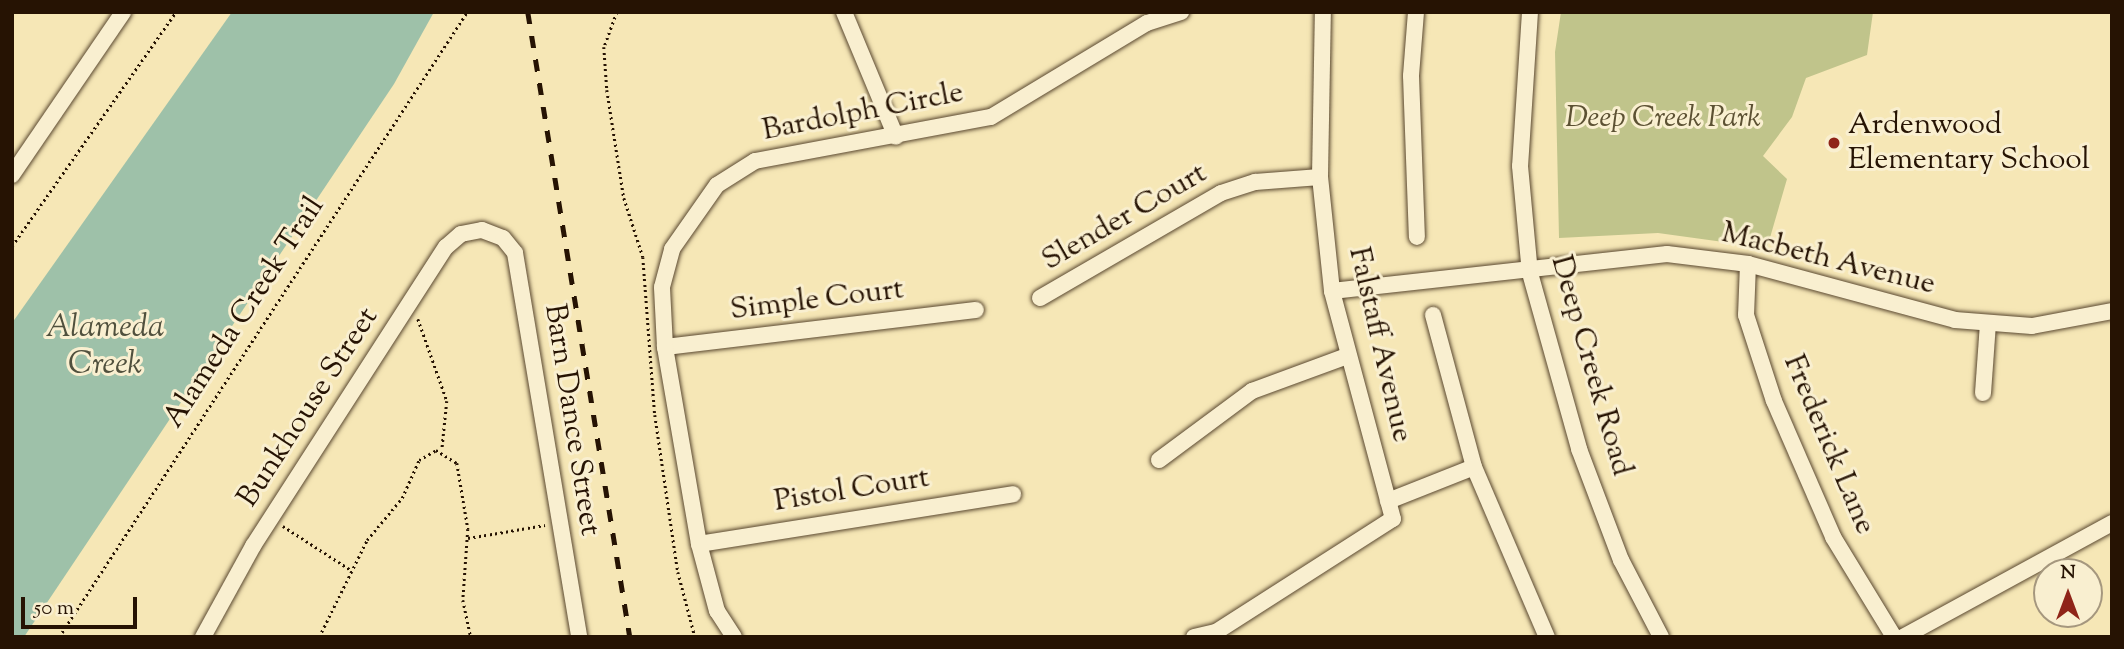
<!DOCTYPE html>
<html>
<head>
<meta charset="utf-8">
<style>
  body { margin:0 }
  #map { position:relative; width:2124px; height:649px; overflow:hidden; background:#f6e7b6; font-family:"Sorts Mill Goudy",serif }
  div>[style] { position:absolute }
  .green>* { inset:0; background:#c0c48b }
  .water>* { inset:0; background:#9ec1a9 }
  .path>* { height:2.5px; margin-top:-1.25px; transform-origin:0; background:repeating-linear-gradient(90deg,#261303 0 2px,transparent 0 5.5px) }
  .roads { filter:drop-shadow(0 0 2px #5a4830) drop-shadow(0 0 2px #5a4830) }
  .minor>* { height:16px; margin:-8px; padding:0 8px; transform-origin:8px; border-radius:8px; background:#f9efd0 }
  .rail>* { height:4.5px; margin-top:-2.25px; transform-origin:0; background:repeating-linear-gradient(90deg,#261303 0 12px,transparent 0 24px) }
  .dots>* { width:19px; height:19px; translate:-50% -50%; box-sizing:border-box; border:4px solid #f9efd0; border-radius:50% }
  span { translate:-50% -50%; white-space:nowrap; text-align:center; line-height:1.15; -webkit-text-stroke:6px #f9efd0; paint-order:stroke }
  .street-label { font-size:30px; color:#261303 }
  .park-label { font-size:30px; color:#5c5133; font-style:italic }
  .poi-label { font-size:30px; color:#261303 }
  .left { translate:0 -50%; text-align:left }
  .water-label { font-size:32px; color:#50503d; font-style:italic }
  .frame { position:absolute; inset:0; border:14px solid #261303; pointer-events:none }
  .north { position:absolute; left:2033px; top:558px; width:70px; height:70px; box-sizing:border-box; background:#f9efd0; border:2px solid #a5977e; border-radius:50%; rotate:0deg; font-size:19px; font-weight:700; line-height:28px; text-align:center; color:#261303 }
  .north::after { content:''; display:block; margin:auto; width:24px; height:32px; background:#8f2418; clip-path:polygon(50% 0,100% 100%,50% 72%,0 100%) }
  .scale { position:absolute; left:21px; top:597px; width:116px; height:32px; box-sizing:border-box; border:4px solid #261303; border-top:0; padding-left:9px; font-size:21px; line-height:24px; white-space:nowrap; color:#261303; -webkit-text-stroke:5px #f9efd0; paint-order:stroke }
</style>
</head>
<body>
<div id="map">
  <div class="green">
    <i style="clip-path:polygon(1561px 12px,1873px 12px,1867px 55px,1806px 78px,1792px 117px,1763px 156px,1787px 179px,1767px 248px,1658px 233px,1559px 238px,1555px 52px)"></i>
  </div>
  <div class="water">
    <i style="clip-path:polygon(232px 12px,434px 12px,394px 84px,24px 637px,12px 637px,12px 323px)"></i>
  </div>
  <div class="path">
    <i style="left:617px;top:12px;width:37px;rotate:110deg"></i>
    <i style="left:604px;top:47px;width:43px;rotate:86deg"></i>
    <i style="left:607px;top:90px;width:109px;rotate:81.1deg"></i>
    <i style="left:624px;top:198px;width:62px;rotate:72.1deg"></i>
    <i style="left:643px;top:257px;width:158px;rotate:85.7deg"></i>
    <i style="left:655px;top:415px;width:159px;rotate:81.7deg"></i>
    <i style="left:678px;top:572px;width:67px;rotate:75.3deg"></i>
    <i style="left:12px;top:246px;width:286px;rotate:-55deg"></i>
    <i style="left:418px;top:319px;width:87px;rotate:70.5deg"></i>
    <i style="left:447px;top:401px;width:49px;rotate:95.8deg"></i>
    <i style="left:283px;top:526px;width:81px;rotate:32.9deg"></i>
    <i style="left:468px;top:538px;width:78px;rotate:-9.6deg"></i>
    <i style="left:59px;top:637px;width:746px;rotate:-56.86deg"></i>
    <i style="left:319px;top:637px;width:108px;rotate:-63.7deg"></i>
    <i style="left:367px;top:540px;width:55px;rotate:-50.2deg"></i>
    <i style="left:402px;top:498px;width:42px;rotate:-65.9deg"></i>
    <i style="left:419px;top:460px;width:20px;rotate:-30deg"></i>
    <i style="left:436px;top:450px;width:25px;rotate:32deg"></i>
    <i style="left:457px;top:463px;width:67px;rotate:80.5deg"></i>
    <i style="left:468px;top:529px;width:71px;rotate:94deg"></i>
    <i style="left:463px;top:600px;width:38px;rotate:78deg"></i>
  </div>
  <div class="roads">
    <div class="minor">
      <i style="left:844px;top:12px;width:135px;rotate:67.4deg"></i>
      <i style="left:1416px;top:12px;width:64px;rotate:94.5deg"></i>
      <i style="left:1411px;top:76px;width:161px;rotate:87.9deg"></i>
      <i style="left:1530px;top:12px;width:154px;rotate:93.7deg"></i>
      <i style="left:1520px;top:166px;width:107px;rotate:84.7deg"></i>
      <i style="left:1530px;top:273px;width:183px;rotate:74.4deg"></i>
      <i style="left:1579px;top:449px;width:119px;rotate:69.3deg"></i>
      <i style="left:1621px;top:560px;width:87px;rotate:62.5deg"></i>
      <i style="left:12px;top:175px;width:197px;rotate:-55.7deg"></i>
      <i style="left:1748px;top:264px;width:51px;rotate:92.2deg"></i>
      <i style="left:1746px;top:315px;width:90px;rotate:72deg"></i>
      <i style="left:1774px;top:401px;width:148px;rotate:66.5deg"></i>
      <i style="left:1833px;top:537px;width:117px;rotate:58.6deg"></i>
      <i style="left:1332px;top:291px;width:337px;rotate:-6.3deg"></i>
      <i style="left:1667px;top:254px;width:82px;rotate:7deg"></i>
      <i style="left:1748px;top:264px;width:214px;rotate:15.1deg"></i>
      <i style="left:1955px;top:320px;width:77px;rotate:4.5deg"></i>
      <i style="left:2032px;top:326px;width:81px;rotate:-10.6deg"></i>
      <i style="left:1040px;top:298px;width:209px;rotate:-30.1deg"></i>
      <i style="left:1221px;top:193px;width:36px;rotate:-18deg"></i>
      <i style="left:1255px;top:182px;width:65px;rotate:-4.4deg"></i>
      <i style="left:1433px;top:315px;width:157px;rotate:74.9deg"></i>
      <i style="left:1474px;top:467px;width:185px;rotate:66.8deg"></i>
      <i style="left:665px;top:347px;width:313px;rotate:-6.8deg"></i>
      <i style="left:1983px;top:393px;width:69px;rotate:-85.9deg"></i>
      <i style="left:1159px;top:460px;width:116px;rotate:-36.6deg"></i>
      <i style="left:1252px;top:391px;width:101px;rotate:-20.2deg"></i>
      <i style="left:1388px;top:501px;width:92px;rotate:-21.6deg"></i>
      <i style="left:699px;top:544px;width:318px;rotate:-9deg"></i>
      <i style="left:203px;top:637px;width:104px;rotate:-61.2deg"></i>
      <i style="left:253px;top:546px;width:356px;rotate:-57.2deg"></i>
      <i style="left:446px;top:247px;width:20px;rotate:-41deg"></i>
      <i style="left:461px;top:234px;width:21px;rotate:-11deg"></i>
      <i style="left:482px;top:230px;width:22px;rotate:21deg"></i>
      <i style="left:503px;top:238px;width:19px;rotate:51deg"></i>
      <i style="left:515px;top:253px;width:389px;rotate:80.5deg"></i>
      <i style="left:734px;top:637px;width:31px;rotate:-123deg"></i>
      <i style="left:717px;top:611px;width:69px;rotate:-105deg"></i>
      <i style="left:699px;top:544px;width:200px;rotate:-99.8deg"></i>
      <i style="left:665px;top:347px;width:60px;rotate:-92.9deg"></i>
      <i style="left:662px;top:287px;width:39px;rotate:-75deg"></i>
      <i style="left:672px;top:249px;width:78px;rotate:-54.9deg"></i>
      <i style="left:717px;top:185px;width:45px;rotate:-32.3deg"></i>
      <i style="left:755px;top:161px;width:240px;rotate:-10.6deg"></i>
      <i style="left:991px;top:117px;width:182px;rotate:-31.1deg"></i>
      <i style="left:1147px;top:23px;width:36px;rotate:-18deg"></i>
      <i style="left:1194px;top:637px;width:23px;rotate:-13deg"></i>
      <i style="left:1216px;top:632px;width:210px;rotate:-32.6deg"></i>
      <i style="left:1393px;top:519px;width:236px;rotate:-105deg"></i>
      <i style="left:1332px;top:291px;width:115px;rotate:-96deg"></i>
      <i style="left:1320px;top:177px;width:165px;rotate:-89deg"></i>
      <i style="left:1903px;top:637px;width:238px;rotate:-28.6deg"></i>
    </div>
  </div>
  <div class="rail">
    <i style="left:528px;top:12px;width:633px;rotate:80.73deg"></i>
  </div>
  <div class="dots">
    <i style="left:1834px;top:143px;background:#8f2418"></i>
  </div>
  <div class="street-label">
    <span style="left:863px;top:113px;rotate:-11deg">Bardolph Circle</span>
    <span style="left:1125px;top:218px;rotate:-30deg">Slender Court</span>
    <span style="left:1828px;top:260px;rotate:14deg">Macbeth Avenue</span>
    <span style="left:817px;top:301px;rotate:-7deg">Simple Court</span>
    <span style="left:245px;top:313px;rotate:-57deg">Alameda Creek Trail</span>
    <span style="left:1379px;top:345px;rotate:77deg">Falstaff Avenue</span>
    <span style="left:1590px;top:366px;rotate:74deg">Deep Creek Road</span>
    <span style="left:309px;top:408px;rotate:-57deg">Bunkhouse Street</span>
    <span style="left:571px;top:420px;rotate:81deg">Barn Dance Street</span>
    <span style="left:1828px;top:445px;rotate:67deg">Frederick Lane</span>
    <span style="left:852px;top:491px;rotate:-9deg">Pistol Court</span>
  </div>
  <div class="park-label">
    <span style="left:1663px;top:119px">Deep Creek Park</span>
  </div>
  <div class="poi-label">
    <span class="left" style="left:1848px;top:143px">Ardenwood<br>Elementary School</span>
  </div>
  <div class="water-label">
    <span style="left:105px;top:347px">Alameda<br>Creek</span>
  </div>
  <div class="frame"></div>
  <div class="north">N</div>
  <div class="scale">50 m</div>
</div>
</body>
</html>
